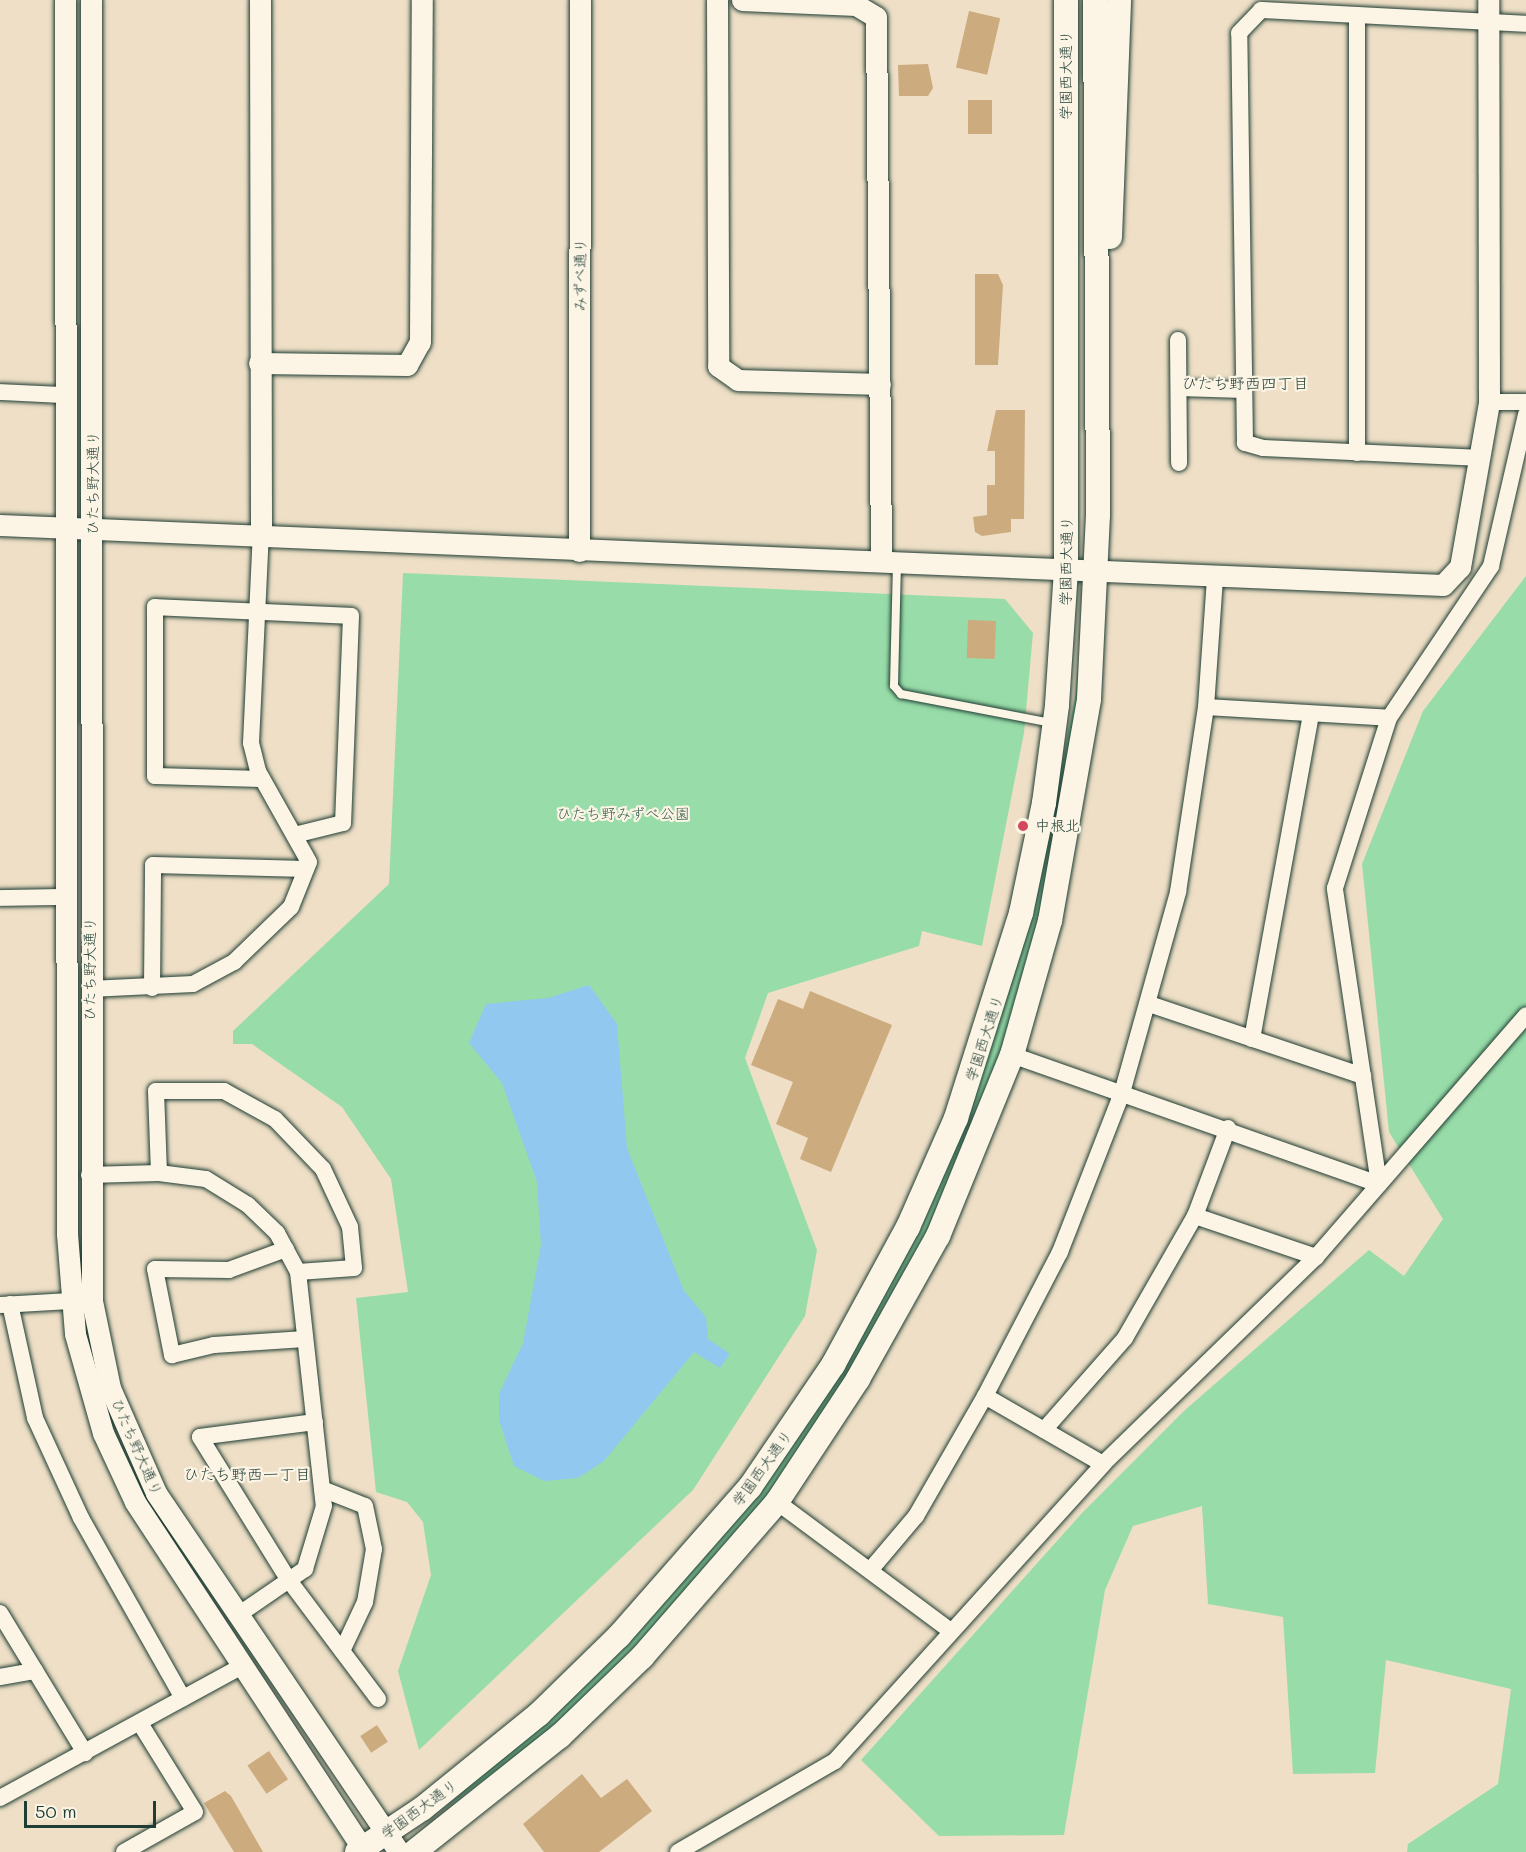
<!DOCTYPE html>
<html>
<head>
<meta charset="utf-8">
<style>
  body { margin:0 }
  #map { position:relative; width:1526px; height:1852px; overflow:hidden; background:#eedfc6; font-family:Mali,"Klee One",sans-serif }
  div>[style] { position:absolute }
  .green>* { inset:0; background:#98dda9 }
  .water>* { inset:0; background:#90c8ef }
  .building>* { inset:0; background:#ccab7f; transform-origin:0 0 }
  .roads { filter:drop-shadow(0 0 2px #1f3d34) drop-shadow(0 0 2px #1f3d34) }
  .service>* { height:8px; margin:-4px; padding:0 4px; transform-origin:4px; border-radius:4px; background:#fcf5e5 }
  .minor>* { height:16px; margin:-8px; padding:0 8px; transform-origin:8px; border-radius:8px; background:#fcf5e5 }
  .tertiary>* { height:21px; margin:-10.5px; padding:0 10.5px; transform-origin:10.5px; border-radius:10.5px; background:#fcf5e5 }
  .secondary>* { height:24px; margin:-12px; padding:0 12px; transform-origin:12px; border-radius:12px; background:#fcf5e5 }
  .dots>* { width:16px; height:16px; translate:-50% -50%; box-sizing:border-box; border:3px solid #fcf5e5; border-radius:50% }
  span { translate:-50% -50%; white-space:nowrap; text-align:center; line-height:1.15; -webkit-text-stroke:4.5px #fcf5e5; paint-order:stroke }
  .street-label { font-size:15px; color:#1f3d34 }
  .park-label { font-size:15px; color:#375d4b }
  .poi-label { font-size:15px; color:#1f3d34 }
  .left { translate:0 -50%; text-align:left }
  .neighbourhood-label { font-size:16px; color:#1f3d34 }
  .scale { position:absolute; left:24px; top:1801px; width:132px; height:27px; box-sizing:border-box; border:3px solid #1f3d34; border-top:0; padding-left:8px; font-size:18px; line-height:21px; white-space:nowrap; color:#1f3d34; -webkit-text-stroke:4px #fcf5e5; paint-order:stroke }
</style>
</head>
<body>
<div id="map">
  <div class="green">
    <i style="clip-path:polygon(403px 573px,1005px 599px,1033px 633px,1024px 733px,982px 946px,922px 931px,919px 946px,768px 993px,745px 1058px,817px 1250px,805px 1316px,693px 1490px,419px 1750px,398px 1671px,431px 1575px,423px 1522px,407px 1502px,376px 1492px,356px 1298px,408px 1292px,391px 1179px,342px 1107px,252px 1044px,233px 1044px,233px 1031px,389px 884px)"></i>
    <i style="clip-path:polygon(1526px 576px,1526px 1852px,1407px 1852px,1408px 1844px,1498px 1784px,1511px 1689px,1386px 1660px,1375px 1773px,1293px 1774px,1283px 1617px,1208px 1604px,1202px 1506px,1133px 1526px,1105px 1590px,1064px 1835px,939px 1836px,861px 1760px,1082px 1513px,1185px 1410px,1369px 1250px,1404px 1276px,1443px 1219px,1389px 1132px,1362px 864px,1423px 711px)"></i>
    <i style="clip-path:polygon(1082px 624px,1072px 771px,1030px 968px,963px 1159px,897px 1297px,774px 1490px,687px 1595px,550px 1731px,442px 1811px,619px 1649px,732px 1521px,959px 1133px,993px 1041px,1040px 874px,1075px 698px)"></i>
  </div>
  <div class="water">
    <i style="clip-path:polygon(589px 985px,617px 1024px,627px 1148px,684px 1291px,706px 1317px,708px 1339px,730px 1354px,720px 1368px,694px 1352px,604px 1461px,578px 1478px,544px 1481px,514px 1466px,499px 1420px,499px 1394px,523px 1343px,541px 1245px,537px 1182px,502px 1083px,469px 1043px,486px 1004px,548px 998px)"></i>
  </div>
  <div class="building">
    <i style="left:969px;top:11px;width:32px;height:58px;rotate:13deg"></i>
    <i style="clip-path:polygon(928px 64px,933px 88px,928px 96px,899px 96px,898px 65px)"></i>
    <i style="left:968px;top:100px;width:24px;height:34px"></i>
    <i style="clip-path:polygon(975px 274px,998px 274px,1003px 285px,998px 365px,975px 365px)"></i>
    <i style="clip-path:polygon(996px 410px,1025px 410px,1024px 519px,1011px 519px,1011px 532px,982px 536px,975px 532px,973px 517px,987px 515px,987px 485px,995px 485px,995px 451px,987px 451px)"></i>
    <i style="left:968px;top:620px;width:28px;height:38px;rotate:2deg"></i>
    <i style="clip-path:polygon(810px 991px,892px 1025px,831px 1172px,800px 1159px,808px 1138px,776px 1124px,793px 1082px,751px 1065px,778px 999px,803px 1009px)"></i>
    <i style="left:377px;top:1725px;width:20px;height:20px;rotate:57deg"></i>
    <i style="left:269px;top:1751px;width:34px;height:26px;rotate:56deg"></i>
    <i style="clip-path:polygon(582px 1774px,601px 1798px,627px 1779px,652px 1811px,599px 1852px,544px 1852px,523px 1824px)"></i>
    <i style="clip-path:polygon(225px 1791px,231px 1796px,263px 1852px,234px 1852px,204px 1803px)"></i>
  </div>
  <div class="roads">
    <div class="service">
      <i style="left:897px;top:563px;width:123px;rotate:91.4deg"></i>
      <i style="left:894px;top:686px;width:11px;rotate:49deg"></i>
      <i style="left:901px;top:694px;width:154px;rotate:10.9deg"></i>
    </div>
    <div class="minor">
      <i style="left:1357px;top:15px;width:438px;rotate:90deg"></i>
      <i style="left:1178px;top:340px;width:123px;rotate:89.5deg"></i>
      <i style="left:1179px;top:388px;width:65px;rotate:1.8deg"></i>
      <i style="left:0;top:392px;width:64px;rotate:2.7deg"></i>
      <i style="left:1489px;top:402px;width:37px"></i>
      <i style="left:1482px;top:458px;width:219px;rotate:-177.4deg"></i>
      <i style="left:1263px;top:448px;width:19px;rotate:-164deg"></i>
      <i style="left:1245px;top:443px;width:410px;rotate:-90.8deg"></i>
      <i style="left:1239px;top:33px;width:32px;rotate:-46deg"></i>
      <i style="left:1261px;top:10px;width:265px;rotate:3deg"></i>
      <i style="left:1206px;top:707px;width:183px;rotate:3.4deg"></i>
      <i style="left:262px;top:779px;width:107px;rotate:-178.4deg"></i>
      <i style="left:155px;top:776px;width:169px;rotate:-90deg"></i>
      <i style="left:155px;top:607px;width:196px;rotate:2.6deg"></i>
      <i style="left:351px;top:616px;width:207px;rotate:92.2deg"></i>
      <i style="left:343px;top:823px;width:50px;rotate:166.2deg"></i>
      <i style="left:0;top:898px;width:67px;rotate:-0.9deg"></i>
      <i style="left:152px;top:988px;width:123px;rotate:-89.5deg"></i>
      <i style="left:153px;top:865px;width:153px;rotate:1.5deg"></i>
      <i style="left:90px;top:989px;width:103px;rotate:-2.8deg"></i>
      <i style="left:193px;top:984px;width:47px;rotate:-28.2deg"></i>
      <i style="left:234px;top:962px;width:79px;rotate:-44deg"></i>
      <i style="left:291px;top:907px;width:48px;rotate:-68.2deg"></i>
      <i style="left:309px;top:862px;width:104px;rotate:-119.3deg"></i>
      <i style="left:258px;top:771px;width:29px;rotate:-104deg"></i>
      <i style="left:251px;top:743px;width:209px;rotate:-87.3deg"></i>
      <i style="left:1149px;top:1004px;width:226px;rotate:18.6deg"></i>
      <i style="left:1252px;top:1039px;width:330px;rotate:-79.7deg"></i>
      <i style="left:1012px;top:1055px;width:389px;rotate:19.4deg"></i>
      <i style="left:159px;top:1173px;width:82px;rotate:-92.1deg"></i>
      <i style="left:156px;top:1091px;width:68px"></i>
      <i style="left:224px;top:1091px;width:58px;rotate:28.8deg"></i>
      <i style="left:275px;top:1119px;width:69px;rotate:46.2deg"></i>
      <i style="left:323px;top:1169px;width:64px;rotate:65deg"></i>
      <i style="left:350px;top:1227px;width:41px;rotate:84.4deg"></i>
      <i style="left:354px;top:1268px;width:56px;rotate:175.9deg"></i>
      <i style="left:89px;top:1175px;width:70px;rotate:-1.6deg"></i>
      <i style="left:159px;top:1173px;width:47px;rotate:7.3deg"></i>
      <i style="left:206px;top:1179px;width:49px;rotate:31.8deg"></i>
      <i style="left:248px;top:1205px;width:40px;rotate:44deg"></i>
      <i style="left:277px;top:1233px;width:44px;rotate:61.7deg"></i>
      <i style="left:298px;top:1272px;width:235px;rotate:83.7deg"></i>
      <i style="left:324px;top:1506px;width:66px;rotate:106.8deg"></i>
      <i style="left:305px;top:1569px;width:81px;rotate:145.5deg"></i>
      <i style="left:1379px;top:1184px;width:299px;rotate:-98.5deg"></i>
      <i style="left:1335px;top:888px;width:178px;rotate:-72.4deg"></i>
      <i style="left:1389px;top:718px;width:183px;rotate:-56.1deg"></i>
      <i style="left:1491px;top:566px;width:156px;rotate:-77deg"></i>
      <i style="left:1195px;top:1216px;width:128px;rotate:18.7deg"></i>
      <i style="left:286px;top:1249px;width:61px;rotate:159.8deg"></i>
      <i style="left:229px;top:1270px;width:74px;rotate:-179.2deg"></i>
      <i style="left:155px;top:1269px;width:88px;rotate:78.8deg"></i>
      <i style="left:172px;top:1355px;width:43px;rotate:-13.4deg"></i>
      <i style="left:214px;top:1345px;width:91px;rotate:-3.8deg"></i>
      <i style="left:10px;top:1304px;width:117px;rotate:77.6deg"></i>
      <i style="left:35px;top:1418px;width:110px;rotate:65.3deg"></i>
      <i style="left:81px;top:1518px;width:207px;rotate:60.5deg"></i>
      <i style="left:1px;top:1305px;width:69px;rotate:-3.3deg"></i>
      <i style="left:985px;top:1396px;width:136px;rotate:30deg"></i>
      <i style="left:315px;top:1422px;width:116px;rotate:172.6deg"></i>
      <i style="left:200px;top:1437px;width:167px;rotate:58.2deg"></i>
      <i style="left:288px;top:1579px;width:150px;rotate:53.1deg"></i>
      <i style="left:1044px;top:1430px;width:123px;rotate:-48.6deg"></i>
      <i style="left:1125px;top:1338px;width:141px;rotate:-60.2deg"></i>
      <i style="left:1195px;top:1216px;width:94px;rotate:-69.4deg"></i>
      <i style="left:322px;top:1489px;width:46px;rotate:21.6deg"></i>
      <i style="left:365px;top:1506px;width:44px;rotate:78.2deg"></i>
      <i style="left:374px;top:1549px;width:54px;rotate:99.6deg"></i>
      <i style="left:365px;top:1602px;width:54px;rotate:115.1deg"></i>
      <i style="left:777px;top:1502px;width:217px;rotate:36.6deg"></i>
      <i style="left:872px;top:1568px;width:68px;rotate:-49.8deg"></i>
      <i style="left:916px;top:1516px;width:138px;rotate:-60.1deg"></i>
      <i style="left:985px;top:1396px;width:162px;rotate:-62.5deg"></i>
      <i style="left:1060px;top:1252px;width:171px;rotate:-68.7deg"></i>
      <i style="left:1122px;top:1093px;width:209px;rotate:-74.4deg"></i>
      <i style="left:1178px;top:892px;width:187px;rotate:-81.4deg"></i>
      <i style="left:1206px;top:707px;width:129px;rotate:-86deg"></i>
      <i style="left:0;top:1613px;width:164px;rotate:58.7deg"></i>
      <i style="left:0;top:1677px;width:36px;rotate:-10deg"></i>
      <i style="left:0;top:1798px;width:276px;rotate:-28.6deg"></i>
      <i style="left:124px;top:1852px;width:81px;rotate:-29.4deg"></i>
      <i style="left:195px;top:1812px;width:102px;rotate:-121.8deg"></i>
      <i style="left:678px;top:1852px;width:181px;rotate:-30.1deg"></i>
      <i style="left:835px;top:1761px;width:400px;rotate:-47.9deg"></i>
      <i style="left:1103px;top:1464px;width:297px;rotate:-44.2deg"></i>
      <i style="left:1316px;top:1257px;width:320px;rotate:-49deg"></i>
    </div>
    <div class="tertiary">
      <i style="left:65px;top:0;width:1234px;rotate:89.91deg"></i>
      <i style="left:67px;top:1234px;width:100px;rotate:85.4deg"></i>
      <i style="left:75px;top:1334px;width:103px;rotate:74.2deg"></i>
      <i style="left:103px;top:1433px;width:76px;rotate:65.1deg"></i>
      <i style="left:135px;top:1502px;width:419px;rotate:56.7deg"></i>
      <i style="left:91px;top:0;width:1301px;rotate:89.96deg"></i>
      <i style="left:92px;top:1301px;width:89px;rotate:78.3deg"></i>
      <i style="left:110px;top:1388px;width:115px;rotate:66.3deg"></i>
      <i style="left:156px;top:1493px;width:434px;rotate:55.9deg"></i>
      <i style="left:260px;top:0;width:534px;rotate:89.89deg"></i>
      <i style="left:717px;top:0;width:366px;rotate:89.8deg"></i>
      <i style="left:718px;top:366px;width:24px;rotate:35deg"></i>
      <i style="left:738px;top:380px;width:142px;rotate:1.6deg"></i>
      <i style="left:742px;top:0;width:114px;rotate:2.5deg"></i>
      <i style="left:856px;top:5px;width:23px;rotate:31deg"></i>
      <i style="left:876px;top:17px;width:544px;rotate:89.47deg"></i>
      <i style="left:259px;top:363px;width:148px;rotate:0.8deg"></i>
      <i style="left:407px;top:365px;width:26px;rotate:-61deg"></i>
      <i style="left:420px;top:342px;width:342px;rotate:-89.7deg"></i>
      <i style="left:0;top:525px;width:1444px;rotate:2.38deg"></i>
      <i style="left:1443px;top:585px;width:25px;rotate:-47deg"></i>
      <i style="left:1460px;top:567px;width:168px;rotate:-80deg"></i>
      <i style="left:1489px;top:402px;width:402px;rotate:-90.1deg"></i>
      <i style="left:579px;top:551px;width:551px;rotate:-89.9deg"></i>
    </div>
    <div class="secondary">
      <i style="left:1110px;top:237px;width:237px;rotate:-87.8deg"></i>
      <i style="left:357px;top:1852px;width:79px;rotate:-33.7deg"></i>
      <i style="left:423px;top:1808px;width:149px;rotate:-39deg"></i>
      <i style="left:539px;top:1714px;width:112px;rotate:-44.3deg"></i>
      <i style="left:619px;top:1636px;width:198px;rotate:-48.7deg"></i>
      <i style="left:750px;top:1487px;width:148px;rotate:-55.8deg"></i>
      <i style="left:833px;top:1365px;width:157px;rotate:-61.5deg"></i>
      <i style="left:908px;top:1227px;width:119px;rotate:-66.2deg"></i>
      <i style="left:956px;top:1118px;width:215px;rotate:-72.4deg"></i>
      <i style="left:1021px;top:913px;width:112px;rotate:-78.2deg"></i>
      <i style="left:1044px;top:803px;width:99px;rotate:-82.4deg"></i>
      <i style="left:1057px;top:705px;width:134px;rotate:-86.2deg"></i>
      <i style="left:1066px;top:571px;width:571px;rotate:-90deg"></i>
      <i style="left:414px;top:1852px;width:186px;rotate:-38.5deg"></i>
      <i style="left:560px;top:1736px;width:114px;rotate:-43.9deg"></i>
      <i style="left:642px;top:1657px;width:206px;rotate:-48.9deg"></i>
      <i style="left:777px;top:1502px;width:147px;rotate:-56.6deg"></i>
      <i style="left:858px;top:1379px;width:164px;rotate:-60.8deg"></i>
      <i style="left:938px;top:1236px;width:196px;rotate:-67.8deg"></i>
      <i style="left:1012px;top:1055px;width:139px;rotate:-74.2deg"></i>
      <i style="left:1050px;top:921px;width:225px;rotate:-80deg"></i>
      <i style="left:1089px;top:699px;width:184px;rotate:-87.2deg"></i>
      <i style="left:1098px;top:515px;width:515px;rotate:-90.33deg"></i>
    </div>
  </div>
  <div class="dots">
    <i style="left:1023px;top:826px;background:#d1495b"></i>
  </div>
  <div class="street-label">
    <span style="left:1066px;top:75px;rotate:-90deg">学園西大通り</span>
    <span style="left:580px;top:275px;rotate:-90deg">みずべ通り</span>
    <span style="left:93px;top:483px;rotate:-90deg">ひたち野大通り</span>
    <span style="left:1066px;top:561px;rotate:-89deg">学園西大通り</span>
    <span style="left:90px;top:969px;rotate:-90deg">ひたち野大通り</span>
    <span style="left:984px;top:1038px;rotate:-72deg">学園西大通り</span>
    <span style="left:137px;top:1447px;rotate:66deg">ひたち野大通り</span>
    <span style="left:762px;top:1468px;rotate:-54deg">学園西大通り</span>
    <span style="left:419px;top:1809px;rotate:-36deg">学園西大通り</span>
  </div>
  <div class="park-label">
    <span style="left:623px;top:814px">ひたち野みずべ公園</span>
  </div>
  <div class="poi-label">
    <span class="left" style="left:1035px;top:826px">中根北</span>
  </div>
  <div class="neighbourhood-label">
    <span style="left:1245px;top:383px">ひたち野西四丁目</span>
    <span style="left:247px;top:1474px">ひたち野西一丁目</span>
  </div>
  <div class="scale">50 m</div>
</div>
</body>
</html>
